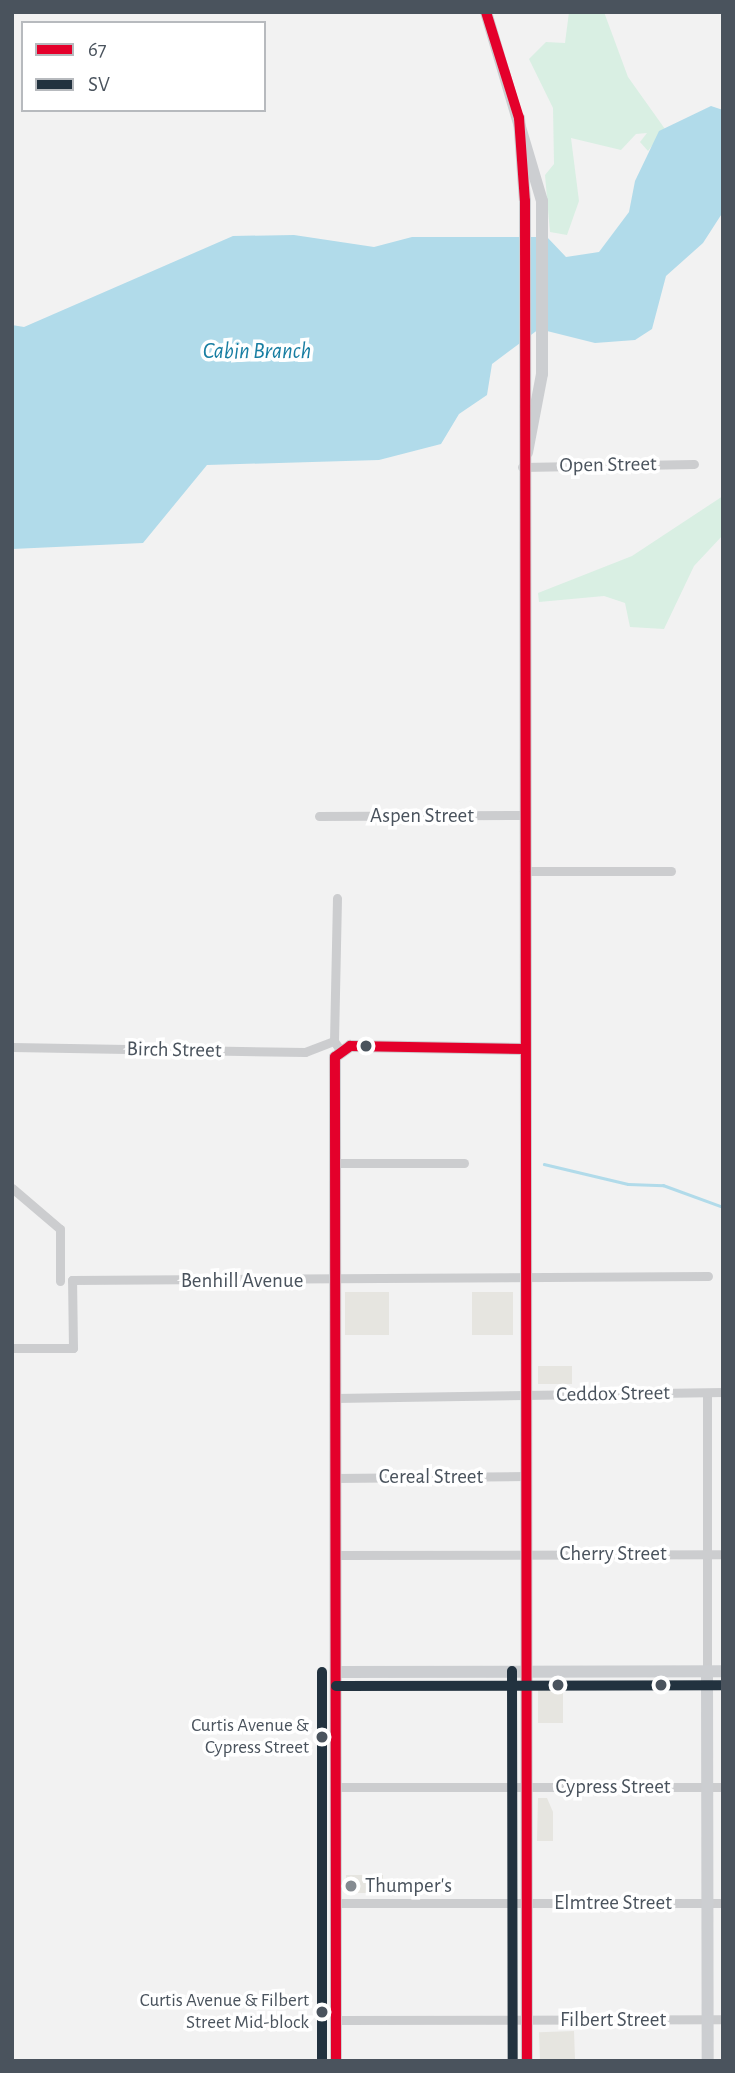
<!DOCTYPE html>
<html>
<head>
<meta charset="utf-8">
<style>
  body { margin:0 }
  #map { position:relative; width:735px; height:2073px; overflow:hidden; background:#f2f2f2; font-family:"Alegreya Sans",sans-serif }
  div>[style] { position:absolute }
  .commercial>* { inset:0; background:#e6e5e0; transform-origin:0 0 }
  .green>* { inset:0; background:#d9efe3 }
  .water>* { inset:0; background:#b1dbea }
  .stream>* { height:2.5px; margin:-1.25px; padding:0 1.25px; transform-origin:1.25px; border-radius:1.25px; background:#b1dbea }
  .street>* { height:9px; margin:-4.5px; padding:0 4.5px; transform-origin:4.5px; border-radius:4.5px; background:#cccdcf }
  .secondary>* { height:12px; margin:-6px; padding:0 6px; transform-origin:6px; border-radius:6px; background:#ccced1 }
  .bus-1>* { height:10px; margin:-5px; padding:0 5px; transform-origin:5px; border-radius:5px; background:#e4002b }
  .bus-2>* { height:10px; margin:-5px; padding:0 5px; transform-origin:5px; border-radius:5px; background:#22323f }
  .dots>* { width:19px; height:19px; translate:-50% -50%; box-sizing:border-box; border:4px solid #fff; border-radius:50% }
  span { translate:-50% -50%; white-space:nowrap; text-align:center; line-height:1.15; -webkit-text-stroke:7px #fff; paint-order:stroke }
  .bus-label { font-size:19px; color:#4a535d }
  .right { translate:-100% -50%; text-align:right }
  .street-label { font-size:21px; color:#4a535d }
  .poi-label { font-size:21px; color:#4a535d }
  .left { translate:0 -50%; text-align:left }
  .water-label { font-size:23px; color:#187ea2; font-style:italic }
  .frame { position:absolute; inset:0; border:14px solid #4a535d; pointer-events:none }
  .legend { position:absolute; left:21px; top:21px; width:245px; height:91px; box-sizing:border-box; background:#fff; border:2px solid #b7babe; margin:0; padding:9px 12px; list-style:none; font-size:21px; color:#4a535d }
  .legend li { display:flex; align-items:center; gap:14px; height:35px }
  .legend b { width:35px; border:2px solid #b7babe }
</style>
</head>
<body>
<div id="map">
  <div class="commercial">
    <i style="left:345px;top:1292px;width:44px;height:43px"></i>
    <i style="left:472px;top:1292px;width:41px;height:43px"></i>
    <i style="left:538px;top:1366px;width:34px;height:18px"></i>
    <i style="left:538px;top:1683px;width:25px;height:40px"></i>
    <i style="clip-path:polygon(538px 1798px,547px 1798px,553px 1812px,553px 1841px,537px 1841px)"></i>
    <i style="left:346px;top:1875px;width:37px;height:18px"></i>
    <i style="left:574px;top:2031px;width:30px;height:35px;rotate:88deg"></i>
  </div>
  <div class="green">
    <i style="clip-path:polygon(569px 12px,604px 12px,628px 77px,665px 129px,648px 151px,640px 142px,647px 133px,636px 134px,621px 150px,571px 138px,579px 201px,567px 235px,550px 232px,545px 175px,554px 164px,553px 108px,529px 59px,546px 42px,565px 43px)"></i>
    <i style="clip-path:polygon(723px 496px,723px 535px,694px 566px,664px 629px,630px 627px,625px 603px,604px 596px,539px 602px,538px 593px,632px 556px)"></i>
  </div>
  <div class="water">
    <i style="clip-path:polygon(711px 106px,723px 110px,723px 212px,703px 243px,666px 276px,652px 329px,635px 340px,595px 343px,539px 329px,492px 364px,487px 395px,459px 414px,441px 444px,379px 460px,207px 465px,143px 543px,12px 549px,12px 325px,24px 327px,233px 236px,294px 235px,374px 247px,412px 237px,547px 237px,566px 257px,599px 252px,629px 212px,635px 181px,659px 131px)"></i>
  </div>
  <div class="stream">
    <i style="left:544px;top:1164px;width:86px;rotate:13.4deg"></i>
    <i style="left:628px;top:1184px;width:35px;rotate:2deg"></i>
    <i style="left:663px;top:1185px;width:64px;rotate:20.1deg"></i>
  </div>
  <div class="street">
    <i style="left:522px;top:467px;width:172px;rotate:-1deg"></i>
    <i style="left:319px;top:816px;width:205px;rotate:-0.3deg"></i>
    <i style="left:524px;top:871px;width:147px"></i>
    <i style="left:337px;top:898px;width:143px;rotate:91.2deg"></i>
    <i style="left:334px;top:1041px;width:11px;rotate:56deg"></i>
    <i style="left:12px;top:1047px;width:293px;rotate:1deg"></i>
    <i style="left:305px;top:1052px;width:31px;rotate:-21deg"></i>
    <i style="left:336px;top:1163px;width:128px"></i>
    <i style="left:12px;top:1188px;width:63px;rotate:40.5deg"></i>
    <i style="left:60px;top:1229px;width:52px;rotate:90deg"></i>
    <i style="left:12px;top:1348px;width:61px"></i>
    <i style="left:73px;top:1348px;width:68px;rotate:-90.8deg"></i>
    <i style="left:72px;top:1280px;width:636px;rotate:-0.36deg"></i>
    <i style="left:707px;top:1393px;width:278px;rotate:90deg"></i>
    <i style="left:335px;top:1398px;width:388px;rotate:-0.9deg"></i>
    <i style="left:335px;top:1478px;width:191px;rotate:-0.6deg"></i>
    <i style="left:335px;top:1555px;width:388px;rotate:-0.1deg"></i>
    <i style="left:336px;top:1787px;width:387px"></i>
    <i style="left:336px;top:1903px;width:387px"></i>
    <i style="left:336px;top:2020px;width:387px;rotate:-0.1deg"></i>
  </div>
  <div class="secondary">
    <i style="left:486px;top:12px;width:197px;rotate:73.5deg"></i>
    <i style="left:542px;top:201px;width:173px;rotate:90deg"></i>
    <i style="left:542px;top:374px;width:80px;rotate:100.8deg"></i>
    <i style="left:519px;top:118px;width:83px;rotate:85.9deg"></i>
    <i style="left:525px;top:201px;width:1860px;rotate:89.94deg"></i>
    <i style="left:707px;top:1671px;width:390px;rotate:89.9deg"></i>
    <i style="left:336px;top:1672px;width:387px;rotate:-0.1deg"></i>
    <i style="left:336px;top:2061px;width:1004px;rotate:-90.06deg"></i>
    <i style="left:335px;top:1057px;width:19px;rotate:-36deg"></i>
    <i style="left:350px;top:1046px;width:175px;rotate:1deg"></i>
  </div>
  <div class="bus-1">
    <i style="left:486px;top:12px;width:111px;rotate:72.7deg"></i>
    <i style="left:519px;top:118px;width:83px;rotate:85.9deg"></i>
    <i style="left:525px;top:201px;width:1860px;rotate:89.94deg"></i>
    <i style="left:336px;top:2061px;width:1004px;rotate:-90.06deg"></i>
    <i style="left:335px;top:1057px;width:19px;rotate:-36deg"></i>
    <i style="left:350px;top:1046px;width:175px;rotate:1deg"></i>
  </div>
  <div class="bus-2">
    <i style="left:512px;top:1671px;width:390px;rotate:89.9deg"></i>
    <i style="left:322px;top:1672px;width:389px;rotate:90deg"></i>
    <i style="left:336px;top:1686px;width:387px;rotate:-0.1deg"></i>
  </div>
  <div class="dots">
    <i style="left:366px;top:1046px;background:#4a535d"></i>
    <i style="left:558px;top:1685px;background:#4a535d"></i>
    <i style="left:661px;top:1685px;background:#4a535d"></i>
    <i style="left:322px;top:1737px;background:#4a535d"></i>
    <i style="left:351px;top:1886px;background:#858b91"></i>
    <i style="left:322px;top:2012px;background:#4a535d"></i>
  </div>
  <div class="bus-label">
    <span class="right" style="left:309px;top:1737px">Curtis Avenue &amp;<br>Cypress Street</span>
    <span class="right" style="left:309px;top:2012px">Curtis Avenue &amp; Filbert<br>Street Mid-block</span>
  </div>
  <div class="street-label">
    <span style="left:608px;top:465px;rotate:-1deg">Open Street</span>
    <span style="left:422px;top:816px">Aspen Street</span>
    <span style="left:174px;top:1050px;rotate:1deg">Birch Street</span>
    <span style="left:242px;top:1281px">Benhill Avenue</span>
    <span style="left:613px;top:1394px;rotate:-1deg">Ceddox Street</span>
    <span style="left:431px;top:1477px">Cereal Street</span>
    <span style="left:613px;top:1554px">Cherry Street</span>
    <span style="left:613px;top:1787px">Cypress Street</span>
    <span style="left:613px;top:1903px">Elmtree Street</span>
    <span style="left:613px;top:2020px">Filbert Street</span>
  </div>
  <div class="poi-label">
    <span class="left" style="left:365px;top:1886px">Thumper's</span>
  </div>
  <div class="water-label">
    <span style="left:257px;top:352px">Cabin Branch</span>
  </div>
  <div class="frame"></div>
  <ul class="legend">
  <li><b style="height:9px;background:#e4002b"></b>67</li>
  <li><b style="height:9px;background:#22323f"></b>SV</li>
  </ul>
</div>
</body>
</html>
